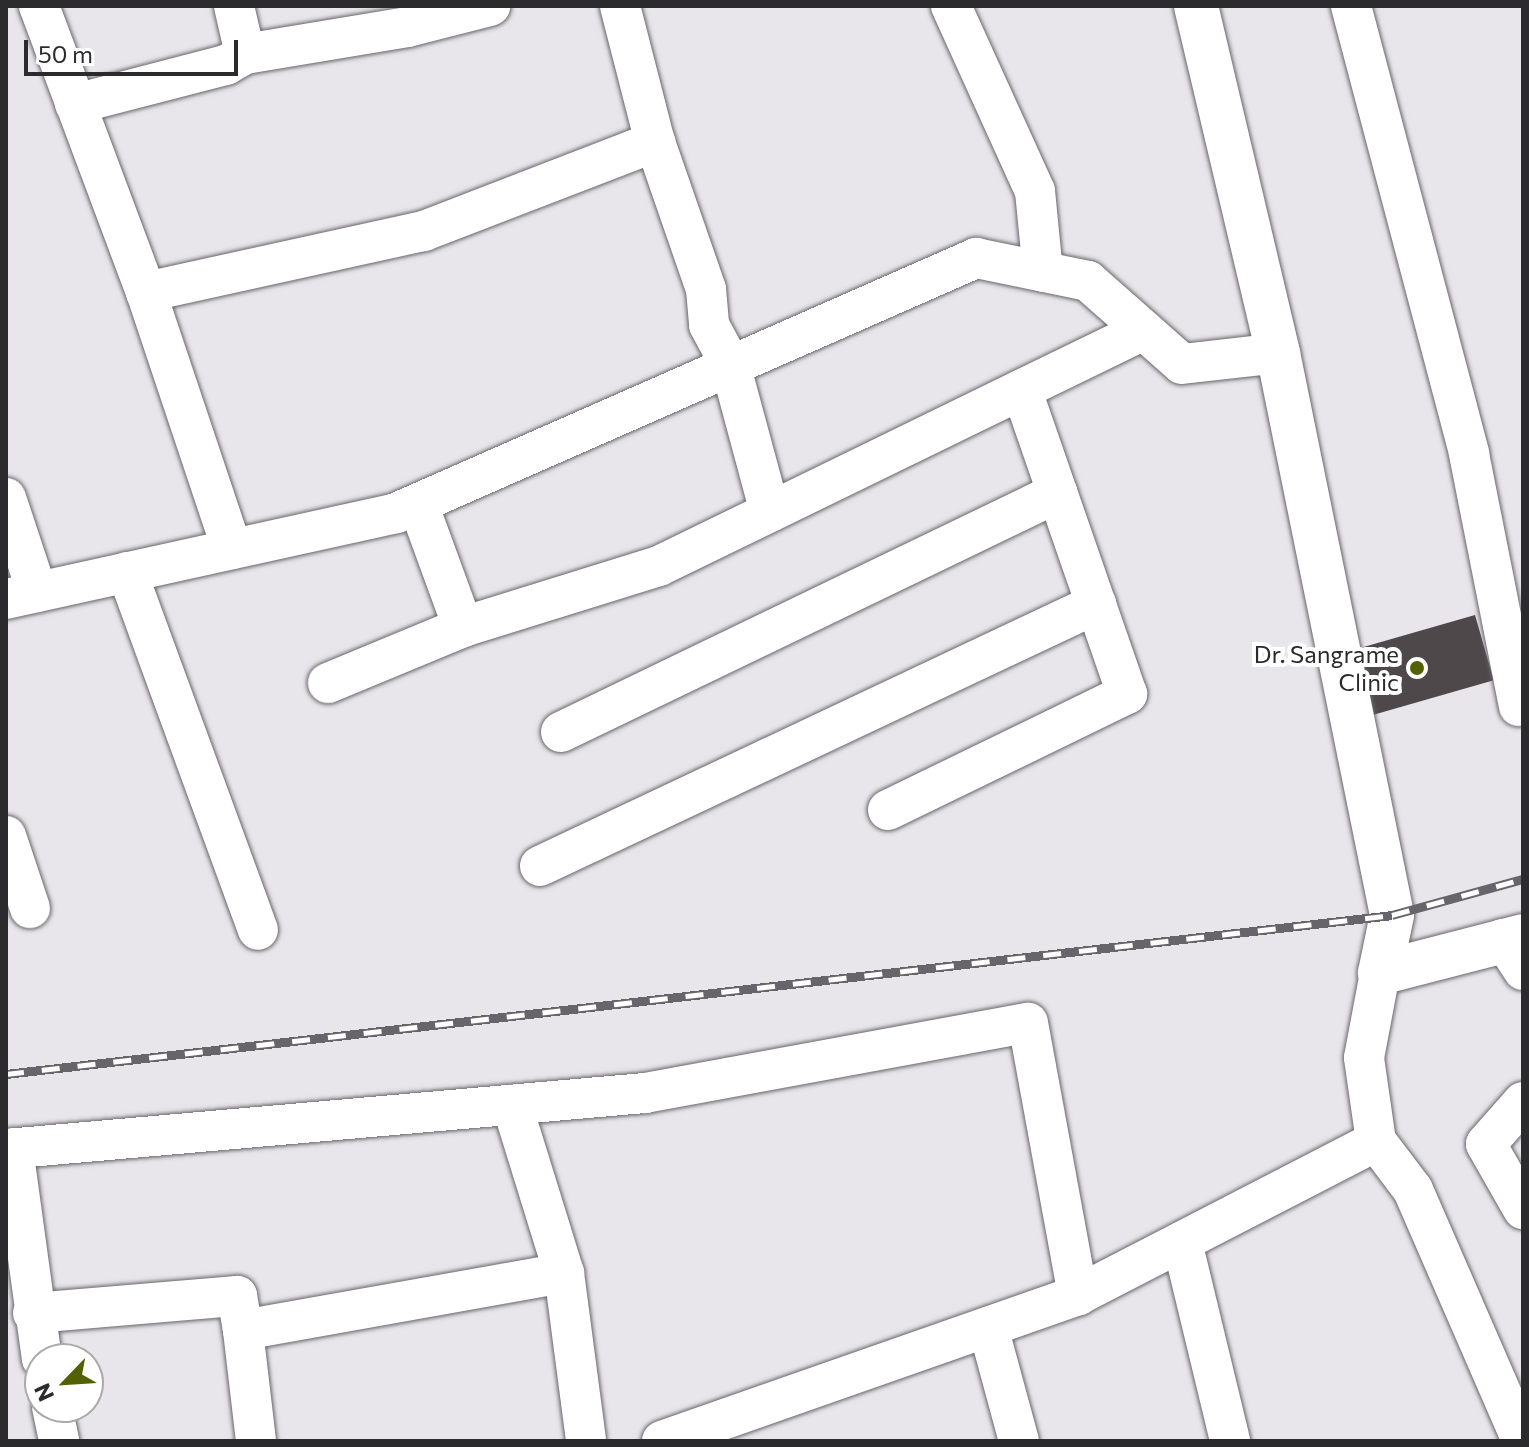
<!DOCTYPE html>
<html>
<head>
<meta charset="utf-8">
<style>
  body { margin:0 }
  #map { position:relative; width:1529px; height:1447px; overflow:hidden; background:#e8e5eb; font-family:Commissioner,sans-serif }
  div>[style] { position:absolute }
  .building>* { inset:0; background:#4e484b; transform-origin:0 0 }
  .roads { filter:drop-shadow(0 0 2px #68656b) drop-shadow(0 0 2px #68656b) }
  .minor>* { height:40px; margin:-20px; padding:0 20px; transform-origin:20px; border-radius:20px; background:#fff }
  .major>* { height:44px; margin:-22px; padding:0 22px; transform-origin:22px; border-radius:22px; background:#fff }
  .rail>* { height:9px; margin-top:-4.5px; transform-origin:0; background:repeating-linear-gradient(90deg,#fff 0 18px,#676569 0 36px); box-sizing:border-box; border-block:2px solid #676569 }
  .dots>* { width:22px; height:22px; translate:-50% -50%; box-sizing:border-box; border:4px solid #fff; border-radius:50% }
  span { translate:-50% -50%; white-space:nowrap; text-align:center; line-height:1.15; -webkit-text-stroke:8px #fff; paint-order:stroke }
  .poi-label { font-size:24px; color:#2b2a2c }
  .right { translate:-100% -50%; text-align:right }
  .frame { position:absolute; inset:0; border:8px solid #2b2a2c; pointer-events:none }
  .north { position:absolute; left:24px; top:1343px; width:80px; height:80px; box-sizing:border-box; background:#fff; border:2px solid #aaaaab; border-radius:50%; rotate:245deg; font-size:22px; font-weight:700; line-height:32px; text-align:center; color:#2b2a2c }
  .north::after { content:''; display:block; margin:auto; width:28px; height:36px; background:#546102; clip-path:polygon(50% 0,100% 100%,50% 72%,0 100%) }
  .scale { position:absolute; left:24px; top:40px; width:214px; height:36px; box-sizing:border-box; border:4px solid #2b2a2c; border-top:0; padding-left:10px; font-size:24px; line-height:28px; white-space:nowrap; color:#2b2a2c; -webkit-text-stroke:6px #fff; paint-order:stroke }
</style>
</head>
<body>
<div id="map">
  <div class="building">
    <i style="left:1475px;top:615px;width:68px;height:134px;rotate:74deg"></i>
  </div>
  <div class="roads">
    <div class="minor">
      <i style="left:39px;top:6px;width:305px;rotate:69.5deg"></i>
      <i style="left:146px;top:292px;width:271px;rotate:71.5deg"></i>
      <i style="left:234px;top:6px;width:49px;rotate:77.1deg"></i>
      <i style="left:620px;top:6px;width:140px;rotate:75.6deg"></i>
      <i style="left:655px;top:142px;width:156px;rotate:70.9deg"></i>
      <i style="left:706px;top:289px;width:36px;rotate:85deg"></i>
      <i style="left:709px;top:325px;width:44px;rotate:61.7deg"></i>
      <i style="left:730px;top:364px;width:153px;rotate:74.9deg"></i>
      <i style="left:951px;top:6px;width:203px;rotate:65.6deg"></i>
      <i style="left:1035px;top:191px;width:81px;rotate:84.4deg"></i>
      <i style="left:1351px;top:6px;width:463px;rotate:75.2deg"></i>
      <i style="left:1469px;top:454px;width:257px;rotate:78.8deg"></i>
      <i style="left:75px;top:104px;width:156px;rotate:-14.5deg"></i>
      <i style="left:226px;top:65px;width:22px;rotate:-30deg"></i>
      <i style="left:245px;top:54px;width:165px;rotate:-9.4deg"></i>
      <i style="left:408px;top:27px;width:85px;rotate:-14.4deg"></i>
      <i style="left:146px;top:292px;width:285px;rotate:-12.4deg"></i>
      <i style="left:424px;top:231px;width:248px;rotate:-21.1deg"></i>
      <i style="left:6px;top:498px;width:99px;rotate:71.7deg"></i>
      <i style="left:418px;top:504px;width:131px;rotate:69.9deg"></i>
      <i style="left:127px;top:572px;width:381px;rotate:69.9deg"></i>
      <i style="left:6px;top:599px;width:399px;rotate:-12.4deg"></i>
      <i style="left:396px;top:513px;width:634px;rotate:-23.73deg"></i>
      <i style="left:976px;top:258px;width:114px;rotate:11.6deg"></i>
      <i style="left:1088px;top:281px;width:125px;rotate:41.4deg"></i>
      <i style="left:1182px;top:364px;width:97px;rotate:-6.5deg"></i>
      <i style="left:328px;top:683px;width:146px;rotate:-22.5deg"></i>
      <i style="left:463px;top:627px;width:205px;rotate:-17.3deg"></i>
      <i style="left:659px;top:566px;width:539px;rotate:-25.95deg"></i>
      <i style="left:561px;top:732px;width:551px;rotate:-25.73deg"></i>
      <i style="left:888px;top:810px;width:266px;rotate:-25.9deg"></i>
      <i style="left:1127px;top:694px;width:322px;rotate:-109.1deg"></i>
      <i style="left:6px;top:836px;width:76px;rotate:71.6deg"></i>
      <i style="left:540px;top:866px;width:615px;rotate:-25.23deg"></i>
      <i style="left:1503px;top:939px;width:37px;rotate:57deg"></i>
      <i style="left:1380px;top:973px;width:86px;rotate:100.7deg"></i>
      <i style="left:1364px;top:1058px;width:84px;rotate:81.8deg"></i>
      <i style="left:1376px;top:1141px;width:61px;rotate:52.9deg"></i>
      <i style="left:1413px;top:1190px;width:274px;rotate:66.5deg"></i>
      <i style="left:1523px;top:1102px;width:56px;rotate:131.4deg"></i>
      <i style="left:1486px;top:1144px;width:75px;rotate:60.4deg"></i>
      <i style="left:13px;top:1148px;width:213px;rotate:82.2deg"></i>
      <i style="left:6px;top:1149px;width:641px;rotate:-5.01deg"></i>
      <i style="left:645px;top:1093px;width:389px;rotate:-10.4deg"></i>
      <i style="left:1028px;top:1023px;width:277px;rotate:79.6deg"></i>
      <i style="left:1078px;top:1295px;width:335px;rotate:-27.3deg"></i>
      <i style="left:1182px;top:1242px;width:205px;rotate:76.4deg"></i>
      <i style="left:564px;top:1273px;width:169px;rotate:82.5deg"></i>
      <i style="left:33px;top:1313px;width:205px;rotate:-4.8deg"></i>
      <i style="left:237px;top:1296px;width:35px;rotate:80deg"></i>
      <i style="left:988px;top:1327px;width:118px;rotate:74.8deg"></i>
      <i style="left:52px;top:1407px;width:35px;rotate:78deg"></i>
      <i style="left:256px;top:1441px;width:112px;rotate:-96.7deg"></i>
      <i style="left:243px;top:1330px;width:326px;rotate:-10.1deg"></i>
      <i style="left:564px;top:1273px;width:176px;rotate:-107.2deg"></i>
      <i style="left:662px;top:1441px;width:441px;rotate:-19.3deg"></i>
    </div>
    <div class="major">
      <i style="left:1196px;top:6px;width:357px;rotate:76.7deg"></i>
      <i style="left:1278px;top:353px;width:573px;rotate:78.53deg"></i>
      <i style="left:1392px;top:915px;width:59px;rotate:101.7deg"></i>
      <i style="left:1380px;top:973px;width:148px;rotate:-14.5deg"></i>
    </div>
  </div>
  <div class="rail">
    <i style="left:6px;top:1074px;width:1395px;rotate:-6.54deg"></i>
    <i style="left:1392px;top:915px;width:136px;rotate:-15.4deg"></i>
  </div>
  <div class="dots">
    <i style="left:1417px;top:668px;background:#546102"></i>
  </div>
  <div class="poi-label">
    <span class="right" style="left:1399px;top:668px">Dr. Sangrame<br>Clinic</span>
  </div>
  <div class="frame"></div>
  <div class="north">N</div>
  <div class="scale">50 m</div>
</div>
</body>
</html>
